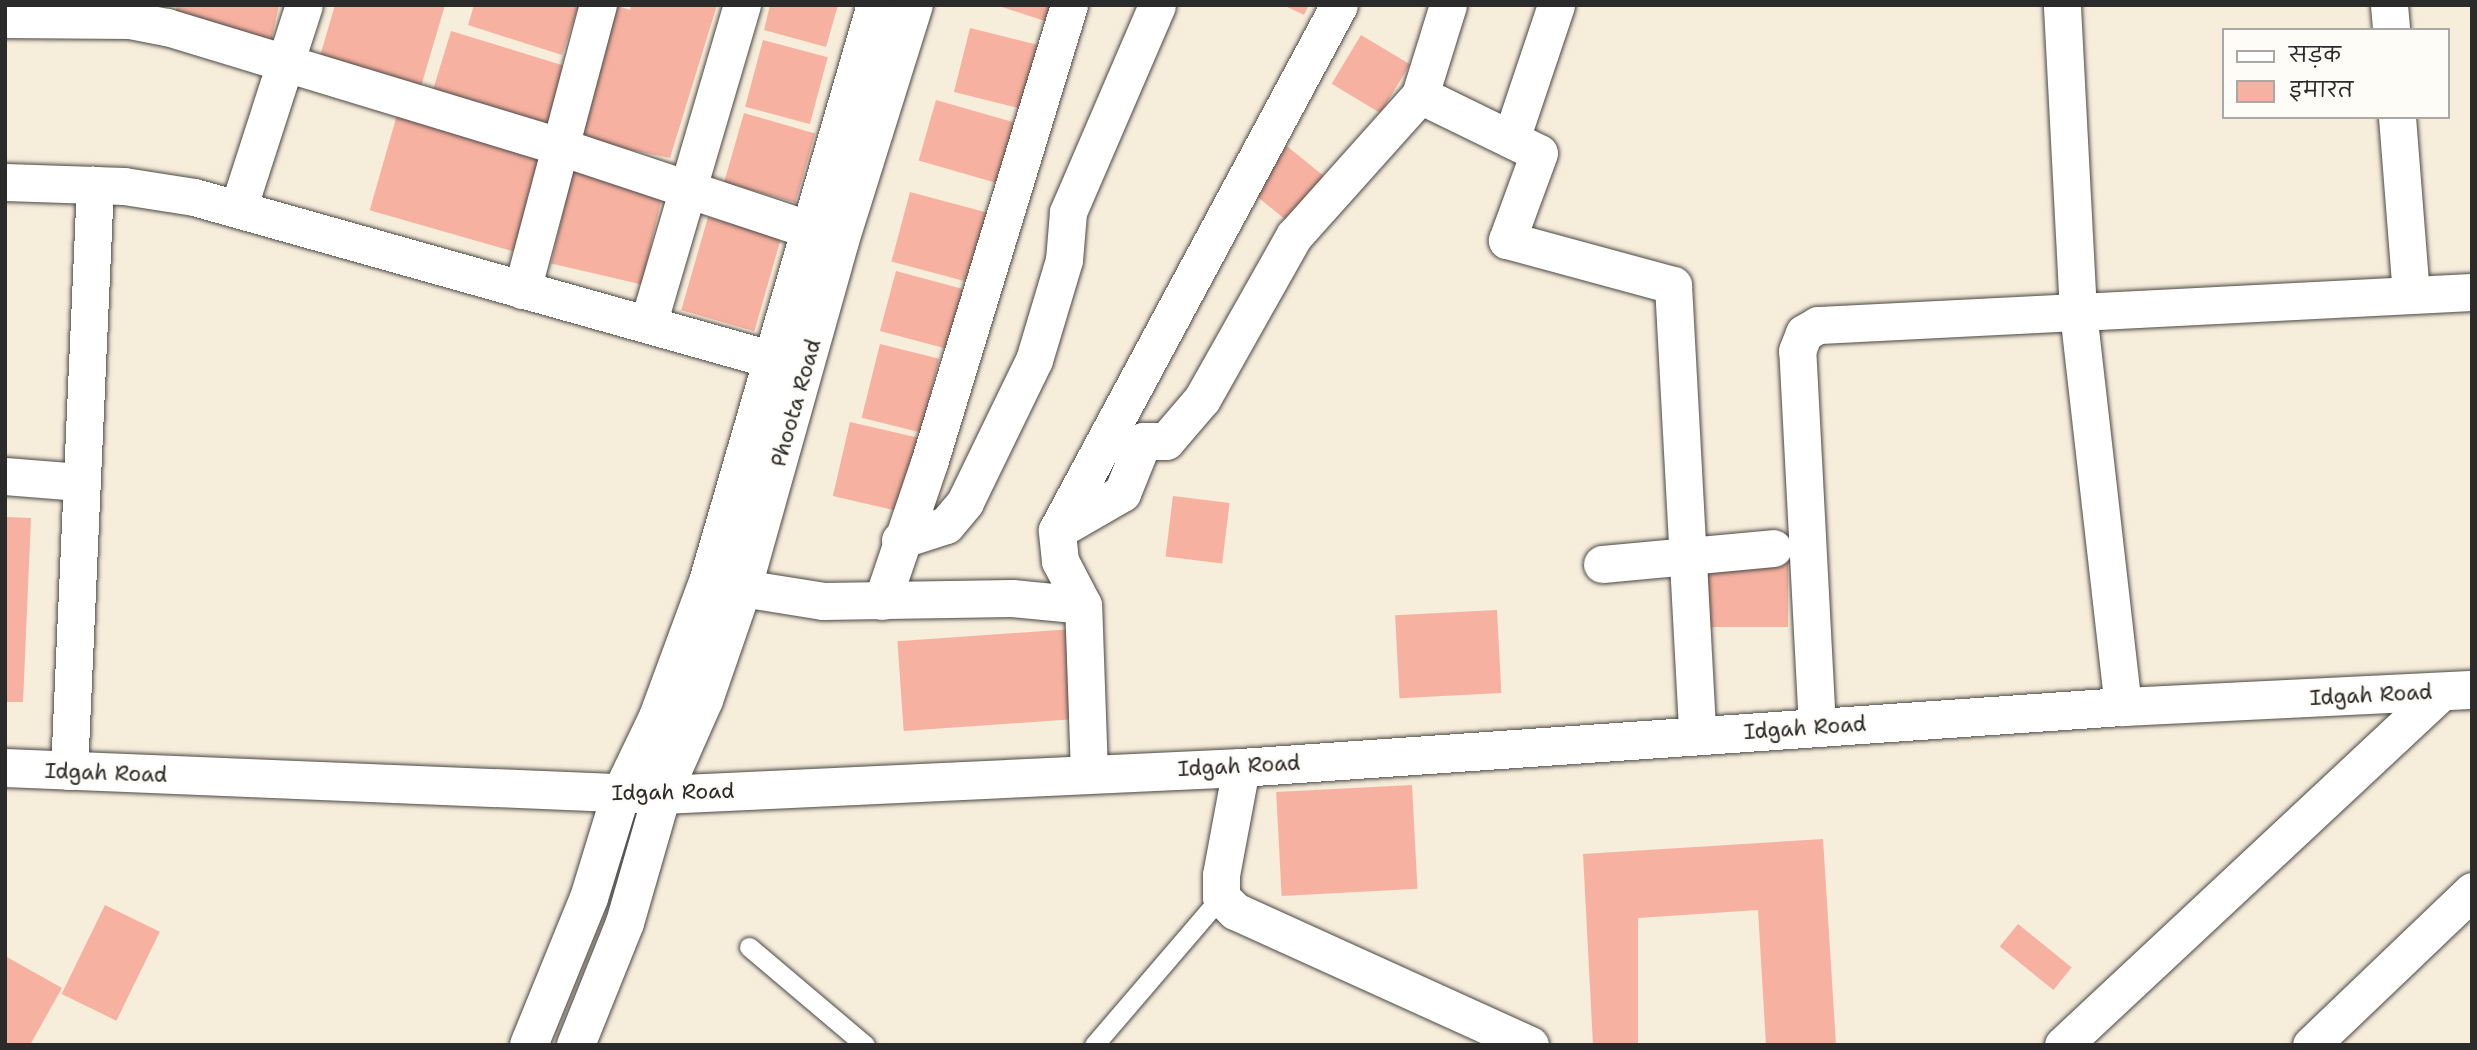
<!DOCTYPE html>
<html>
<head>
<meta charset="utf-8">
<style>
  body { margin:0 }
  #map { position:relative; width:2477px; height:1050px; overflow:hidden; background:#f7eddb; font-family:"Shantell Sans","Playpen Sans Deva",sans-serif }
  div>[style] { position:absolute }
  .building>* { inset:0; background:#f6b1a0; transform-origin:0 0 }
  .roads { filter:drop-shadow(0 0 2px #4a4845) drop-shadow(0 0 2px #4a4845) }
  .service>* { height:19px; margin:-9.5px; padding:0 9.5px; transform-origin:9.5px; border-radius:9.5px; background:#fff }
  .minor>* { height:37px; margin:-18.5px; padding:0 18.5px; transform-origin:18.5px; border-radius:18.5px; background:#fff }
  .tertiary>* { height:38px; margin:-19px; padding:0 19px; transform-origin:19px; border-radius:19px; background:#fff }
  span { translate:-50% -50%; white-space:nowrap; text-align:center; line-height:1.15; -webkit-text-stroke:5px #fdfcf7; paint-order:stroke }
  .street-label { font-size:21px; color:#2b2b2b }
  .frame { position:absolute; inset:0; border:7px solid #2b2b2b; pointer-events:none }
  .legend { position:absolute; left:2222px; top:28px; width:228px; height:91px; box-sizing:border-box; background:#fdfcf7; border:2px solid #a9a8a5; margin:0; padding:9px 12px; list-style:none; font-size:21px; color:#2b2b2b }
  .legend li { display:flex; align-items:center; gap:14px; height:35px }
  .legend b { width:35px; border:2px solid #a9a8a5 }
</style>
</head>
<body>
<div id="map">
  <div class="building">
    <i style="clip-path:polygon(177px 5px,279px 5px,270px 46px,173px 24px)"></i>
    <i style="clip-path:polygon(335px 5px,445px 5px,417px 100px,316px 70px)"></i>
    <i style="clip-path:polygon(474px 5px,579px 5px,562px 55px,468px 25px)"></i>
    <i style="clip-path:polygon(631px 5px,717px 5px,670px 158px,576px 139px,618px 6px,630px 10px)"></i>
    <i style="clip-path:polygon(770px 5px,838px 5px,826px 47px,764px 30px)"></i>
    <i style="clip-path:polygon(996px 5px,1053px 5px,1048px 22px)"></i>
    <i style="clip-path:polygon(1283px 5px,1309px 5px,1304px 15px)"></i>
    <i style="left:970px;top:28px;width:81px;height:66px;rotate:14deg"></i>
    <i style="left:451px;top:31px;width:121px;height:77px;rotate:17deg"></i>
    <i style="left:1361px;top:35px;width:57px;height:57px;rotate:31deg"></i>
    <i style="left:763px;top:40px;width:67px;height:69px;rotate:15deg"></i>
    <i style="left:936px;top:100px;width:92px;height:63px;rotate:16deg"></i>
    <i style="left:744px;top:113px;width:74px;height:72px;rotate:16deg"></i>
    <i style="left:397px;top:115px;width:153px;height:99px;rotate:16deg"></i>
    <i style="left:1283px;top:143px;width:60px;height:58px;rotate:39deg"></i>
    <i style="left:573px;top:169px;width:93px;height:97px;rotate:13deg"></i>
    <i style="left:910px;top:192px;width:91px;height:72px;rotate:15deg"></i>
    <i style="left:708px;top:217px;width:76px;height:97px;rotate:16deg"></i>
    <i style="left:896px;top:271px;width:73px;height:62px;rotate:15deg"></i>
    <i style="left:880px;top:344px;width:61px;height:76px;rotate:14deg"></i>
    <i style="left:850px;top:422px;width:69px;height:76px;rotate:13deg"></i>
    <i style="left:1173px;top:496px;width:57px;height:61px;rotate:7deg"></i>
    <i style="clip-path:polygon(5px 517px,31px 518px,23px 702px,5px 702px)"></i>
    <i style="left:1788px;top:563px;width:64px;height:81px;rotate:90deg"></i>
    <i style="left:1497px;top:610px;width:83px;height:102px;rotate:87deg"></i>
    <i style="left:1073px;top:629px;width:90px;height:176px;rotate:86deg"></i>
    <i style="left:1412px;top:785px;width:104px;height:136px;rotate:87deg"></i>
    <i style="clip-path:polygon(1823px 839px,1836px 1045px,1766px 1045px,1758px 910px,1638px 918px,1638px 1045px,1593px 1045px,1583px 854px)"></i>
    <i style="left:105px;top:905px;width:61px;height:99px;rotate:26deg"></i>
    <i style="left:2018px;top:924px;width:69px;height:29px;rotate:39deg"></i>
    <i style="clip-path:polygon(5px 956px,62px 988px,30px 1045px,5px 1045px)"></i>
  </div>
  <div class="roads">
    <div class="service">
      <i style="left:749px;top:947px;width:152px;rotate:40.2deg"></i>
      <i style="left:1094px;top:1045px;width:195px;rotate:-49.4deg"></i>
    </div>
    <div class="minor">
      <i style="left:2389px;top:5px;width:25px;rotate:85deg"></i>
      <i style="left:5px;top:19px;width:125px;rotate:0.5deg"></i>
      <i style="left:130px;top:20px;width:38px;rotate:11deg"></i>
      <i style="left:167px;top:27px;width:409px;rotate:16.9deg"></i>
      <i style="left:558px;top:146px;width:266px;rotate:18.4deg"></i>
      <i style="left:1420px;top:95px;width:132px;rotate:26deg"></i>
      <i style="left:1539px;top:153px;width:93px;rotate:110.2deg"></i>
      <i style="left:1507px;top:240px;width:172px;rotate:15.2deg"></i>
      <i style="left:1673px;top:285px;width:451px;rotate:86.9deg"></i>
      <i style="left:2397px;top:117px;width:178px;rotate:85.5deg"></i>
      <i style="left:1511px;top:139px;width:141px;rotate:-71.4deg"></i>
      <i style="left:5px;top:182px;width:119px;rotate:1.9deg"></i>
      <i style="left:124px;top:186px;width:71px;rotate:8.9deg"></i>
      <i style="left:194px;top:197px;width:632px;rotate:15.71deg"></i>
      <i style="left:238px;top:209px;width:214px;rotate:-72.1deg"></i>
      <i style="left:522px;top:290px;width:295px;rotate:-75.1deg"></i>
      <i style="left:648px;top:324px;width:333px;rotate:-73.6deg"></i>
      <i style="left:5px;top:476px;width:75px;rotate:4.6deg"></i>
      <i style="left:1058px;top:530px;width:74px;rotate:-30deg"></i>
      <i style="left:1122px;top:493px;width:56px;rotate:-68deg"></i>
      <i style="left:1143px;top:441px;width:23px"></i>
      <i style="left:1166px;top:441px;width:55px;rotate:-49.4deg"></i>
      <i style="left:1202px;top:399px;width:187px;rotate:-60.6deg"></i>
      <i style="left:1294px;top:236px;width:189px;rotate:-48.2deg"></i>
      <i style="left:1420px;top:95px;width:94px;rotate:-72.7deg"></i>
      <i style="left:900px;top:540px;width:48px;rotate:-18.1deg"></i>
      <i style="left:946px;top:525px;width:30px;rotate:-50deg"></i>
      <i style="left:965px;top:502px;width:158px;rotate:-64.1deg"></i>
      <i style="left:1034px;top:360px;width:104px;rotate:-73.3deg"></i>
      <i style="left:1064px;top:260px;width:48px;rotate:-85.2deg"></i>
      <i style="left:1068px;top:212px;width:225px;rotate:-66.7deg"></i>
      <i style="left:1602px;top:564px;width:172px;rotate:-5.3deg"></i>
      <i style="left:711px;top:583px;width:113px;rotate:9.1deg"></i>
      <i style="left:823px;top:601px;width:189px;rotate:-0.9deg"></i>
      <i style="left:1012px;top:598px;width:71px;rotate:5.6deg"></i>
      <i style="left:882px;top:601px;width:146px;rotate:-71.2deg"></i>
      <i style="left:929px;top:463px;width:479px;rotate:-73deg"></i>
      <i style="left:2123px;top:707px;width:398px;rotate:-96.5deg"></i>
      <i style="left:2078px;top:312px;width:395px;rotate:-2.9deg"></i>
      <i style="left:1817px;top:727px;width:377px;rotate:-93deg"></i>
      <i style="left:1797px;top:351px;width:19px;rotate:-69deg"></i>
      <i style="left:1804px;top:333px;width:16px;rotate:-30deg"></i>
      <i style="left:1818px;top:325px;width:260px;rotate:-2.9deg"></i>
      <i style="left:2078px;top:312px;width:307px;rotate:-93deg"></i>
      <i style="left:1241px;top:768px;width:109px;rotate:100.6deg"></i>
      <i style="left:1221px;top:875px;width:22px;rotate:90deg"></i>
      <i style="left:1221px;top:897px;width:20px;rotate:45deg"></i>
      <i style="left:1235px;top:911px;width:324px;rotate:24.4deg"></i>
      <i style="left:69px;top:771px;width:587px;rotate:-87.46deg"></i>
      <i style="left:1089px;top:773px;width:168px;rotate:-92deg"></i>
      <i style="left:1083px;top:605px;width:50px;rotate:-117.6deg"></i>
      <i style="left:1060px;top:561px;width:31px;rotate:-96deg"></i>
      <i style="left:1057px;top:530px;width:596px;rotate:-61.76deg"></i>
      <i style="left:2063px;top:1045px;width:517px;rotate:-43.04deg"></i>
      <i style="left:2311px;top:1045px;width:223px;rotate:-43.7deg"></i>
    </div>
    <div class="tertiary">
      <i style="left:5px;top:768px;width:658px;rotate:2.35deg"></i>
      <i style="left:662px;top:795px;width:580px;rotate:-2.67deg"></i>
      <i style="left:1241px;top:768px;width:884px;rotate:-3.96deg"></i>
      <i style="left:2123px;top:707px;width:349px;rotate:-2.8deg"></i>
      <i style="left:529px;top:1045px;width:159px;rotate:-67.8deg"></i>
      <i style="left:589px;top:898px;width:109px;rotate:-72.9deg"></i>
      <i style="left:621px;top:794px;width:85px;rotate:-64.3deg"></i>
      <i style="left:658px;top:717px;width:144px;rotate:-69.7deg"></i>
      <i style="left:708px;top:582px;width:601px;rotate:-73.77deg"></i>
      <i style="left:576px;top:1045px;width:131px;rotate:-68.1deg"></i>
      <i style="left:625px;top:923px;width:133px;rotate:-73.9deg"></i>
      <i style="left:662px;top:795px;width:104px;rotate:-66.1deg"></i>
      <i style="left:704px;top:700px;width:116px;rotate:-70.9deg"></i>
      <i style="left:742px;top:590px;width:362px;rotate:-74.3deg"></i>
      <i style="left:840px;top:241px;width:247px;rotate:-72.6deg"></i>
    </div>
  </div>
  <div class="street-label">
    <span style="left:796px;top:403px;rotate:-74deg">Phoota Road</span>
    <span style="left:2371px;top:695px;rotate:-3deg">Idgah Road</span>
    <span style="left:1805px;top:728px;rotate:-4deg">Idgah Road</span>
    <span style="left:1239px;top:766px;rotate:-3deg">Idgah Road</span>
    <span style="left:106px;top:773px;rotate:2deg">Idgah Road</span>
    <span style="left:673px;top:792px;rotate:-1deg">Idgah Road</span>
  </div>
  <div class="frame"></div>
  <ul class="legend">
  <li><b style="height:9px;background:#fff"></b>सड़क</li>
  <li><b style="height:19px;background:#f6b1a0"></b>इमारत</li>
  </ul>
</div>
</body>
</html>
